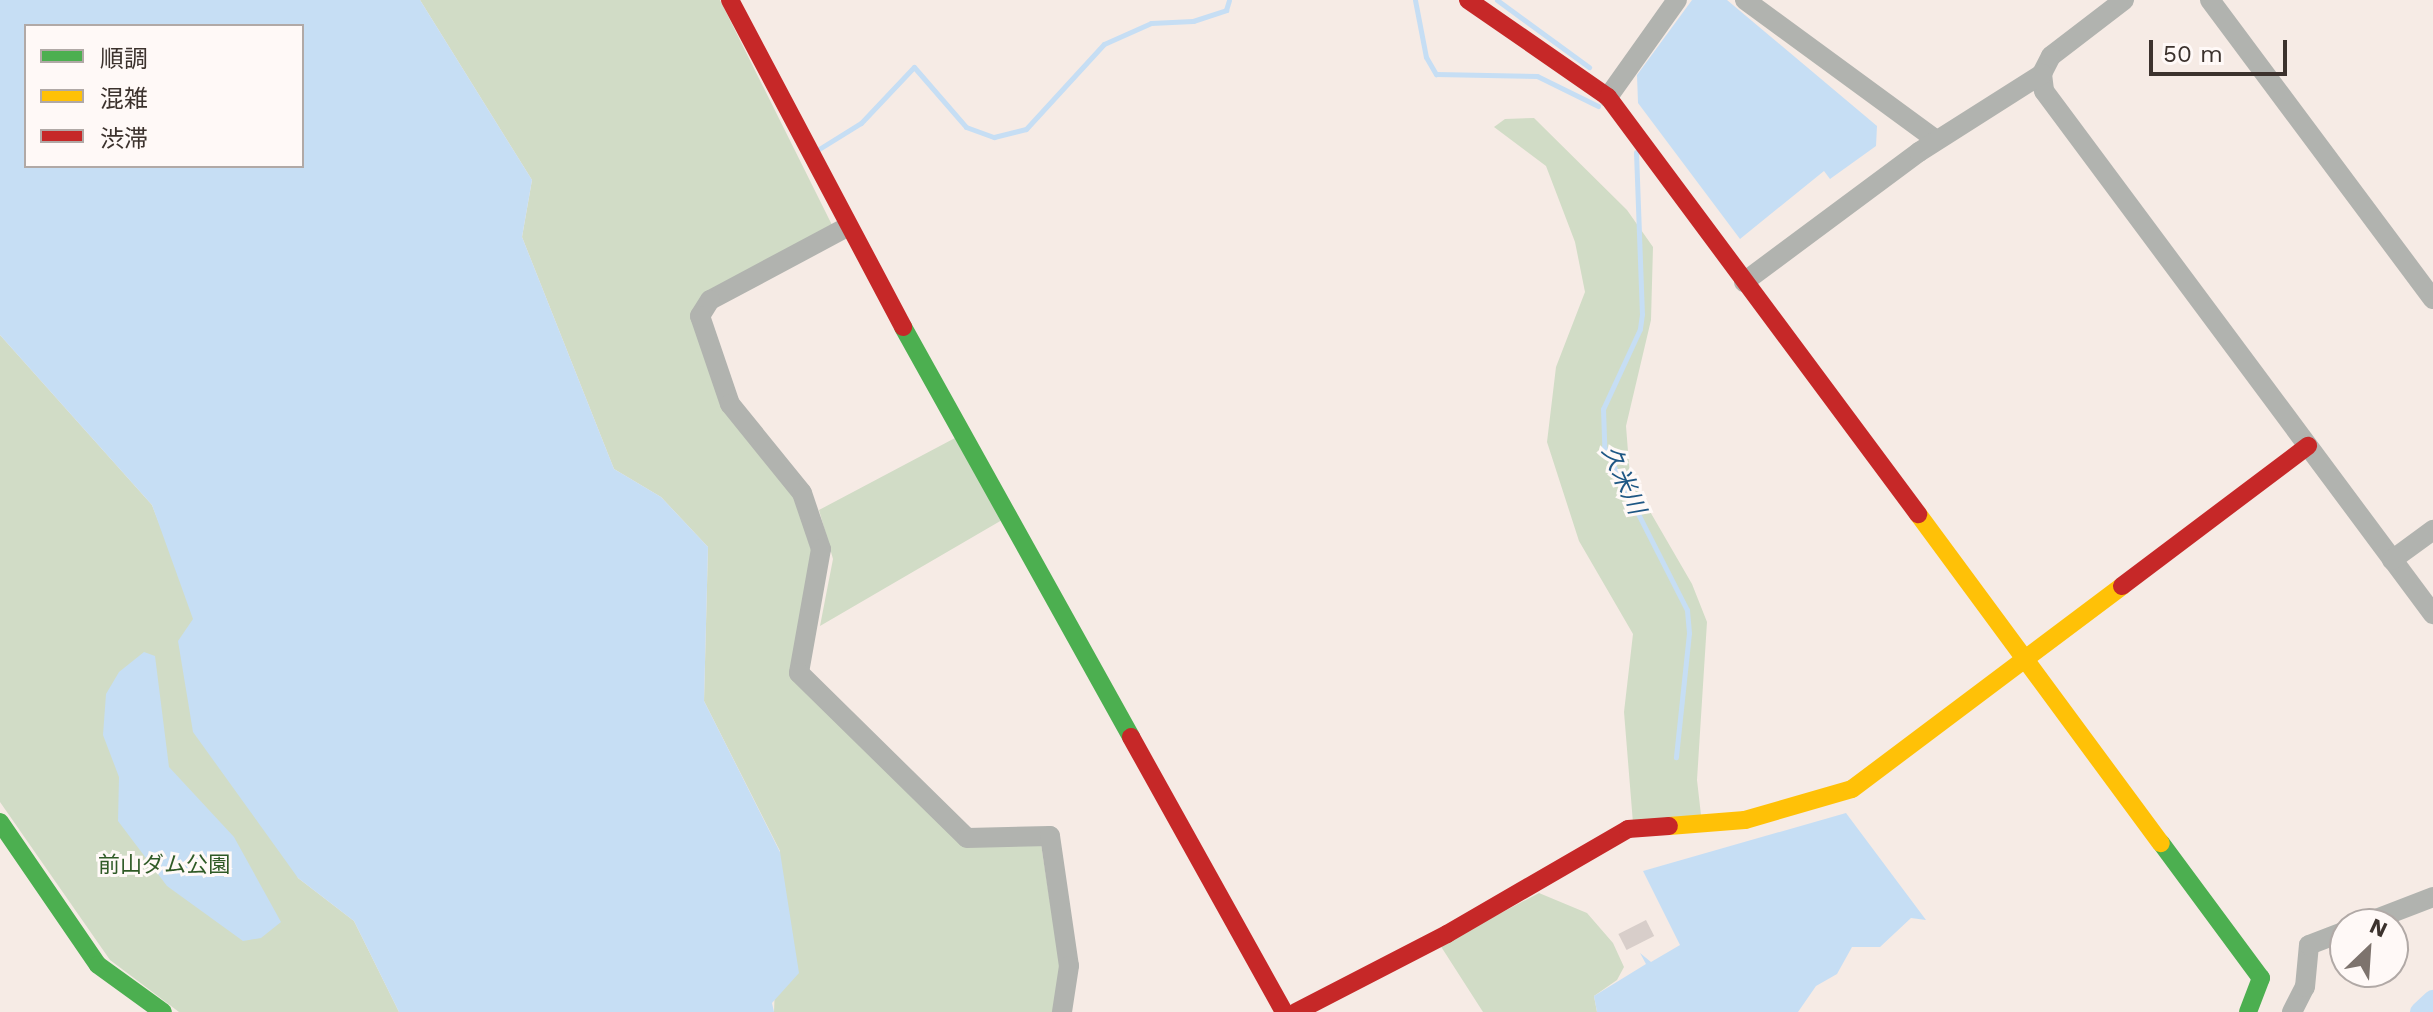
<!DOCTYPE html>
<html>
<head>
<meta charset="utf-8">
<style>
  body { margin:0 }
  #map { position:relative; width:2433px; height:1012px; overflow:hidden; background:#f6ebe5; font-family:"Work Sans","Noto Sans JP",sans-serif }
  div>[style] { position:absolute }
  .green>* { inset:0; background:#d1dcc6 }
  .water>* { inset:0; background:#c6def4 }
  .stream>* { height:5px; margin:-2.5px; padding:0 2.5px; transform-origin:2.5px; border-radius:2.5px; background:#c6def4 }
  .canal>* { height:20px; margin:-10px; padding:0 10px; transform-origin:10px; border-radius:10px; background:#c6def4 }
  .building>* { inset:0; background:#d8ceca; transform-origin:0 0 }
  .street>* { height:20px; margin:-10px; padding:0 10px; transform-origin:10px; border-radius:10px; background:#b1b3af }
  .fast>* { height:18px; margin:-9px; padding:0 9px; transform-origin:9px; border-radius:9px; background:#4caf50 }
  .slow>* { height:18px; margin:-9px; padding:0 9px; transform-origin:9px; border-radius:9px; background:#ffc107 }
  .jam>* { height:18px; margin:-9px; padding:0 9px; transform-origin:9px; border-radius:9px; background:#c62828 }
  span { translate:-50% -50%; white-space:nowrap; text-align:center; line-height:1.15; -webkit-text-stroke:6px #fff9f7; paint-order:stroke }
  .park-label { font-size:22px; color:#2f5a26 }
  .water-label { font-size:24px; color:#1e5784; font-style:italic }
  .legend { position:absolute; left:24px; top:24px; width:280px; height:144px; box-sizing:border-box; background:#fff9f7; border:2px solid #b1a9a6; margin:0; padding:10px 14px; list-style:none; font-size:24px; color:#3c322d }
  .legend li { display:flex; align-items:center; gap:16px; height:40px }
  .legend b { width:40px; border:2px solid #b1a9a6 }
  .north { position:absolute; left:2329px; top:908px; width:80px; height:80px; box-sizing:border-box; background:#fff9f7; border:2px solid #b1a9a6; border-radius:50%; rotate:25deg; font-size:22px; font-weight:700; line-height:32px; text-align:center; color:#3c322d }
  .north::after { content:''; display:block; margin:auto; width:28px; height:36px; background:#7d736d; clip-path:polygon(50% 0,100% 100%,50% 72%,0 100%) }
  .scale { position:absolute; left:2149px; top:40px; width:138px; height:36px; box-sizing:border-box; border:4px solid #3c322d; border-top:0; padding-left:10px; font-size:24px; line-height:28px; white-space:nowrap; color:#3c322d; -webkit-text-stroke:6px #fff9f7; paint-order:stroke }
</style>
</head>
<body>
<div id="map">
  <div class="green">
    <i style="clip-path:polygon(420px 0,720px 0,833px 227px,706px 297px,724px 405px,797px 497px,816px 550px,792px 676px,960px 838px,1040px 838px,1061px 971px,1055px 1012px,774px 1012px,780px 851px,704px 701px,708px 547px,661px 497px,614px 469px,522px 237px,532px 180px)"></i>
    <i style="clip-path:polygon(1534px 118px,1627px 210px,1653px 247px,1651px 320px,1626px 426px,1630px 477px,1692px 584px,1707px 622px,1697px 780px,1701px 815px,1633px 823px,1624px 712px,1633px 634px,1579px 541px,1547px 442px,1556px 367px,1585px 292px,1575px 242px,1546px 166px,1494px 127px,1505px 119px)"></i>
    <i style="clip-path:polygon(0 335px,152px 505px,298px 878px,354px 921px,399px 1012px,179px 1012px,110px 960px,0 802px)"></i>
    <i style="clip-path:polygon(955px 438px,1002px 520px,820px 626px,833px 559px,819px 510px)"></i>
    <i style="clip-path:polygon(1539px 893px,1587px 913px,1613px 943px,1624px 967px,1617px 980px,1594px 996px,1597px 1012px,1483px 1012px,1440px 945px)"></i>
  </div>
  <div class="water">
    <i style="clip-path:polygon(evenodd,0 0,420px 0,532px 180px,522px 237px,614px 469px,661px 497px,708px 547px,704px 701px,780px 852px,799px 973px,772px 1003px,774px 1012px,399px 1012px,354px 921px,298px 878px,193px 732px,178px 641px,193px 619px,152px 505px,0 335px,0 0,302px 26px,302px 166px,26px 166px,26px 26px,302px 26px)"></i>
    <i style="clip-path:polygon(1692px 0,1727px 0,1877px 126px,1876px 146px,1830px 179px,1824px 171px,1740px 239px,1638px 103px,1637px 75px)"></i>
    <i style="clip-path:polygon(144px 652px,155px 656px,169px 767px,234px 837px,281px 922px,261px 938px,243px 941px,167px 886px,118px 821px,119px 777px,103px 735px,106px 694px,119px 672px)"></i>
    <i style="clip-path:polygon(1846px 813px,1926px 920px,1911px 918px,1880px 947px,1852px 947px,1837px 974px,1816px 986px,1798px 1012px,1597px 1012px,1594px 996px,1646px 964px,1640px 953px,1651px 962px,1680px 945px,1643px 871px)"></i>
  </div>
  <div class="stream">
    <i style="left:1415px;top:0;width:58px;rotate:79.1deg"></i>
    <i style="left:1426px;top:57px;width:20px;rotate:60deg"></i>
    <i style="left:1436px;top:74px;width:101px;rotate:1.1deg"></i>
    <i style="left:1537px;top:76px;width:68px;rotate:26.2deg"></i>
    <i style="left:1497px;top:0;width:114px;rotate:36.1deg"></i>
    <i style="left:819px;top:149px;width:49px;rotate:-31.8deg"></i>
    <i style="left:861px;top:123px;width:77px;rotate:-46.6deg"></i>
    <i style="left:914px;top:67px;width:79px;rotate:49.1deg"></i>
    <i style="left:966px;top:127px;width:30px;rotate:20deg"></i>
    <i style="left:994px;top:137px;width:33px;rotate:-14deg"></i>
    <i style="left:1026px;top:129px;width:115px;rotate:-47.5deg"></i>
    <i style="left:1104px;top:44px;width:51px;rotate:-24.1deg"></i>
    <i style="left:1151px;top:23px;width:42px;rotate:-2.7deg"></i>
    <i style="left:1193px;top:21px;width:35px;rotate:-18deg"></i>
    <i style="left:1226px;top:10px;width:10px;rotate:-73deg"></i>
    <i style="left:1636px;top:152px;width:162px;rotate:87.9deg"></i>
    <i style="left:1642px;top:314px;width:15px;rotate:98deg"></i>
    <i style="left:1640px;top:329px;width:88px;rotate:114.8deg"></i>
    <i style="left:1603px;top:409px;width:38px;rotate:88deg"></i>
    <i style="left:1604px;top:447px;width:183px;rotate:63deg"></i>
    <i style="left:1687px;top:610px;width:23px;rotate:85deg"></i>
    <i style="left:1689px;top:633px;width:125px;rotate:96deg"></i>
  </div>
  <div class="canal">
    <i style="left:2420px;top:1012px;width:18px;rotate:-43deg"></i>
  </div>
  <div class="building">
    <i style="left:1646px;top:920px;width:18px;height:31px;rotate:63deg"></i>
  </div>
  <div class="street">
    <i style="left:1745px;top:0;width:237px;rotate:36.2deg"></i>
    <i style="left:2124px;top:0;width:92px;rotate:142.5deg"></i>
    <i style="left:2051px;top:56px;width:20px;rotate:117deg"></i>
    <i style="left:2042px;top:74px;width:17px;rotate:83deg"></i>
    <i style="left:2044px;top:91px;width:652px;rotate:53.36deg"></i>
    <i style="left:2210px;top:0;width:373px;rotate:53.3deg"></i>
    <i style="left:1608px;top:97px;width:119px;rotate:-54.6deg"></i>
    <i style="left:847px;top:227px;width:155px;rotate:151.9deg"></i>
    <i style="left:710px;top:300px;width:19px;rotate:122deg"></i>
    <i style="left:700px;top:316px;width:93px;rotate:71.2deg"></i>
    <i style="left:730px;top:404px;width:114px;rotate:51deg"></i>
    <i style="left:802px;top:493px;width:59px;rotate:71.3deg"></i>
    <i style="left:821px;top:549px;width:126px;rotate:100.1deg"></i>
    <i style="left:799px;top:673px;width:235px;rotate:44.5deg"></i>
    <i style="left:967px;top:838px;width:83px;rotate:-1.4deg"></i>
    <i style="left:1050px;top:836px;width:131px;rotate:81.7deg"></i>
    <i style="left:1069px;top:966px;width:47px;rotate:98.7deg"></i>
    <i style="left:1744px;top:282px;width:218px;rotate:-36.6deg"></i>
    <i style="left:1919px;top:152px;width:146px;rotate:-32.4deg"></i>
    <i style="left:2392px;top:560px;width:51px;rotate:-36.2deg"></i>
    <i style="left:2363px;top:924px;width:75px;rotate:-21.1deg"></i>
    <i style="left:2292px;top:1012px;width:28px;rotate:-63deg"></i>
    <i style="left:2305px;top:987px;width:42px;rotate:-84.6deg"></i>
    <i style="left:2309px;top:945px;width:39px;rotate:-21deg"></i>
  </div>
  <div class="fast">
    <i style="left:903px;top:327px;width:469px;rotate:60.9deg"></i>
    <i style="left:0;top:822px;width:173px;rotate:55.6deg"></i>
    <i style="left:98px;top:965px;width:80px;rotate:35.9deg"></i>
    <i style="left:2161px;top:843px;width:168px;rotate:53.5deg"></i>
    <i style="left:2261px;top:978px;width:36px;rotate:111deg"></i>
  </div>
  <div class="slow">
    <i style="left:1918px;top:514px;width:409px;rotate:53.6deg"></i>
    <i style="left:1669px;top:826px;width:76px;rotate:-4.5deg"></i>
    <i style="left:1745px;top:820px;width:111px;rotate:-16.2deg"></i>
    <i style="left:1852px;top:789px;width:338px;rotate:-36.9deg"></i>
  </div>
  <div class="jam">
    <i style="left:730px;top:0;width:370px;rotate:62.1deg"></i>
    <i style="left:1468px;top:0;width:170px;rotate:34.7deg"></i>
    <i style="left:1608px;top:97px;width:520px;rotate:53.37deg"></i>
    <i style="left:2122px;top:586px;width:233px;rotate:-37deg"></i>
    <i style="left:1131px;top:737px;width:315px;rotate:60.9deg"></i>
    <i style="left:1296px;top:1012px;width:170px;rotate:-27.3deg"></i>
    <i style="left:1447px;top:934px;width:209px;rotate:-30.1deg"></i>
    <i style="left:1628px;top:829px;width:41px;rotate:-4.2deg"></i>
  </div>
  <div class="park-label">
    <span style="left:164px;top:865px">前山ダム公園</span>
  </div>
  <div class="water-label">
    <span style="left:1623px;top:480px;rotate:66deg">久米川</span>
  </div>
  <ul class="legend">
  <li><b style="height:10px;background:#4caf50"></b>順調</li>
  <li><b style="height:10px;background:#ffc107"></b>混雑</li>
  <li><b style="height:10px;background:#c62828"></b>渋滞</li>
  </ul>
  <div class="north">N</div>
  <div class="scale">50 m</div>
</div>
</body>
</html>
